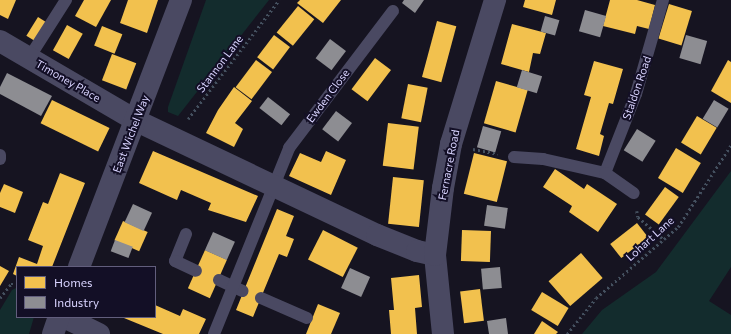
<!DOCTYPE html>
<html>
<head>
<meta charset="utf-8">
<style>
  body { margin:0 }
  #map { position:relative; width:731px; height:334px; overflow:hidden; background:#161421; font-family:Commissioner,sans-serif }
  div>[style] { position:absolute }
  .green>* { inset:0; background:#132c2d }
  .homes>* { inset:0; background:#f2c14e; transform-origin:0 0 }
  .industry>* { inset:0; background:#8d8d92; transform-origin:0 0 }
  .path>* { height:2.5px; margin-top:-1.25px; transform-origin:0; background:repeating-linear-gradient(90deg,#44505f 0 2px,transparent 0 5px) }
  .service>* { height:12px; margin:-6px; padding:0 6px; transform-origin:6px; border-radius:6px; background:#4a4962 }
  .minor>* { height:22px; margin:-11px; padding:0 11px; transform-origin:11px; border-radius:11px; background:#4a4962 }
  span { translate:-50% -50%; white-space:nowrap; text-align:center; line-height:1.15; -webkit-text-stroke:4px #130f26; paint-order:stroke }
  .street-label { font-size:11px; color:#d9d4ff }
  .legend { position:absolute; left:16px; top:266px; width:140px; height:52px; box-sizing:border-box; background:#130f26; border:1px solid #625e7d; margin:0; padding:5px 7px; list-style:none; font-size:12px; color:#d9d4ff }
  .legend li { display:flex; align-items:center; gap:8px; height:20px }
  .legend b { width:20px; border:1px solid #625e7d }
</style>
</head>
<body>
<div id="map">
  <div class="green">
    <i style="clip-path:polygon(206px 0,269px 0,178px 116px,168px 112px,168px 107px)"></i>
    <i style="clip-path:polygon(731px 171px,731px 267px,709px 301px,731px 315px,731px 334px,582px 334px,602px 310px,656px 272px)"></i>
    <i style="clip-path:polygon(16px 288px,17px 317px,34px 317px,29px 334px,0 334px,0 310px,12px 290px)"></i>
  </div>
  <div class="homes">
    <i style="clip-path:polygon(0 0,16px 0,8px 19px,0 15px)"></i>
    <i style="clip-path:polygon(84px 0,111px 0,96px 27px,75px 16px)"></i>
    <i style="clip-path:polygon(128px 0,158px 0,147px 33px,120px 23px)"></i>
    <i style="clip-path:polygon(300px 0,341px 0,323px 23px,297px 3px)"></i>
    <i style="clip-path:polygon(525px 0,556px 0,552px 15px,523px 7px)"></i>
    <i style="clip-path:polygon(610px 0,637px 0,655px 5px,649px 29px,637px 26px,635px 34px,603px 26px)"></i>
    <i style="left:669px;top:4px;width:24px;height:36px;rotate:17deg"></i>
    <i style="left:298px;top:6px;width:21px;height:34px;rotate:39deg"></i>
    <i style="left:38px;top:17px;width:13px;height:22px;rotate:32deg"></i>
    <i style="left:437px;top:21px;width:20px;height:58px;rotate:15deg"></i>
    <i style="clip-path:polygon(512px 24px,546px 33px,540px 54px,533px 53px,529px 72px,501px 64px)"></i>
    <i style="left:67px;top:25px;width:18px;height:29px;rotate:29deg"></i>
    <i style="left:102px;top:26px;width:22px;height:21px;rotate:22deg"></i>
    <i style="left:274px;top:35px;width:20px;height:28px;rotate:37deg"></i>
    <i style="left:112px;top:54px;width:26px;height:28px;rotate:21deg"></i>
    <i style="left:375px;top:58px;width:20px;height:39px;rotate:37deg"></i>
    <i style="left:256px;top:60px;width:20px;height:34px;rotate:37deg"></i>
    <i style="clip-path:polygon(728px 60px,731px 62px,731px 103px,711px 91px)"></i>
    <i style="clip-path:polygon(594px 61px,623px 69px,613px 104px,609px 103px,600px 134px,604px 136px,599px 156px,576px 149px,591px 97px,584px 95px)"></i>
    <i style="left:496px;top:81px;width:33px;height:44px;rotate:16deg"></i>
    <i style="left:408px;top:84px;width:20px;height:35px;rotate:11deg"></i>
    <i style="clip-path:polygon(234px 87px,252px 101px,235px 123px,243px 129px,234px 147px,206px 133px,218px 110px)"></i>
    <i style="left:52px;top:100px;width:64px;height:26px;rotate:26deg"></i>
    <i style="left:697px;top:116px;width:23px;height:31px;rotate:31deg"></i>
    <i style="left:388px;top:123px;width:31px;height:43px;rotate:7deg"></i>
    <i style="left:676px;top:148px;width:29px;height:35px;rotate:31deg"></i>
    <i style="clip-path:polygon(153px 151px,258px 196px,246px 222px,208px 210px,211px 203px,181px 190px,177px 200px,139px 183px)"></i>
    <i style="clip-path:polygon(326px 151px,346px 160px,331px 195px,289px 176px,300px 153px,321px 162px)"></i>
    <i style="left:474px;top:153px;width:34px;height:42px;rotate:14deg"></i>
    <i style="clip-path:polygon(555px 169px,584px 189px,587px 184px,617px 204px,598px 232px,569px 212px,572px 206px,543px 187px)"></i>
    <i style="clip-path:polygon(60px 173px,85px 183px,52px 267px,17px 267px,17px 276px,13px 274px,19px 257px,37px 264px,43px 246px,28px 240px,43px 202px,48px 204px)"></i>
    <i style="left:393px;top:177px;width:31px;height:47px;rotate:6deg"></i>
    <i style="clip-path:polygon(4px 184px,23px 192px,15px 213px,0 207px,0 193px)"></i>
    <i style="left:665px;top:187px;width:17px;height:34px;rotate:36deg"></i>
    <i style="clip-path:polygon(277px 209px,294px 216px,286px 236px,294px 239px,287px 257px,279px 254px,253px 317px,236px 310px)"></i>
    <i style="left:123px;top:221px;width:27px;height:21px;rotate:24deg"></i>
    <i style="left:637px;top:223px;width:18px;height:34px;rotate:52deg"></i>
    <i style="left:323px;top:230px;width:39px;height:33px;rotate:27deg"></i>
    <i style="left:462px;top:230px;width:29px;height:31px;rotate:2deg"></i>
    <i style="left:205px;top:250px;width:24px;height:42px;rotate:24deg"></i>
    <i style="left:581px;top:253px;width:33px;height:43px;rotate:49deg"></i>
    <i style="clip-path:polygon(0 266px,9px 271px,0 286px)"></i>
    <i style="clip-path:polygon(419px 275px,422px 307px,415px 308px,417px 334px,391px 334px,389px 310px,394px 310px,391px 278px)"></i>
    <i style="left:480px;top:289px;width:32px;height:20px;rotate:83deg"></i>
    <i style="left:542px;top:292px;width:31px;height:21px;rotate:31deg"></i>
    <i style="clip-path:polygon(318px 304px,340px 313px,331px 334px,306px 334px)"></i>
    <i style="clip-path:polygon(155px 305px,180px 316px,183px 309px,206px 319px,199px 334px,163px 334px,124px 318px,155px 317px)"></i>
    <i style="clip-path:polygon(542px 321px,558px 332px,556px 334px,534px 334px)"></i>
  </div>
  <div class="industry">
    <i style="clip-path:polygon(404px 0,424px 0,415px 13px,402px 3px)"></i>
    <i style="left:585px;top:10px;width:22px;height:22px;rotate:16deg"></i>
    <i style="left:545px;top:16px;width:15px;height:16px;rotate:16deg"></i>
    <i style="left:686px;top:35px;width:22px;height:24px;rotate:16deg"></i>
    <i style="left:330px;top:39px;width:20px;height:24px;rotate:37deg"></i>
    <i style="left:522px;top:70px;width:21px;height:18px;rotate:17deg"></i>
    <i style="clip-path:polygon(7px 73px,52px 96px,41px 116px,0 94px,0 87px)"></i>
    <i style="left:268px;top:97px;width:28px;height:14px;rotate:38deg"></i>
    <i style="left:714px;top:100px;width:17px;height:22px;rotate:31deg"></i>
    <i style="left:336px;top:111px;width:20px;height:23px;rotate:37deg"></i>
    <i style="left:483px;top:126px;width:19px;height:22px;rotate:16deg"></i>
    <i style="left:637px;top:129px;width:22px;height:25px;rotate:32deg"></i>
    <i style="left:133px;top:204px;width:21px;height:20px;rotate:25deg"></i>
    <i style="left:487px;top:205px;width:21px;height:21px;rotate:8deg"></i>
    <i style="left:213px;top:232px;width:24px;height:20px;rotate:24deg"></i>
    <i style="left:115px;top:240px;width:19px;height:12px;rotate:21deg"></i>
    <i style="left:500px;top:267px;width:21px;height:19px;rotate:85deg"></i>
    <i style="left:350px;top:268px;width:22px;height:22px;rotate:24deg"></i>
    <i style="clip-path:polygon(506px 318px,508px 334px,489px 334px,487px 321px)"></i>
  </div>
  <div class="path">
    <i style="left:188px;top:119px;width:150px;rotate:-52.6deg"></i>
    <i style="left:473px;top:149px;width:25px;rotate:11deg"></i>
    <i style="left:637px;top:211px;width:6px;rotate:81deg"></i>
    <i style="left:638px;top:217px;width:35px;rotate:41deg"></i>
    <i style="left:0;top:298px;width:18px;rotate:-52deg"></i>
    <i style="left:11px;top:284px;width:6px"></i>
    <i style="left:567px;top:334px;width:46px;rotate:-51.1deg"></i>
    <i style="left:596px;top:298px;width:108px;rotate:-40.9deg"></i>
    <i style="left:678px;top:227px;width:98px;rotate:-57.1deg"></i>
  </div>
  <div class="service">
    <i style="left:29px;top:58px;width:69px;rotate:-57.5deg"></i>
    <i style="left:0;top:155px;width:4px;rotate:90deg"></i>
    <i style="left:514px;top:157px;width:29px;rotate:4deg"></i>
    <i style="left:543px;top:159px;width:64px;rotate:12.7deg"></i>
    <i style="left:605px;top:173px;width:85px;rotate:-68.6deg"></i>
    <i style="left:636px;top:94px;width:98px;rotate:-74deg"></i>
    <i style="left:605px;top:173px;width:35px;rotate:35deg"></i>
    <i style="left:186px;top:234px;width:29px;rotate:112deg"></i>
    <i style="left:175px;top:261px;width:23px;rotate:25deg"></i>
    <i style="left:219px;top:280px;width:26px;rotate:25deg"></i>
    <i style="left:261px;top:298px;width:50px;rotate:23.5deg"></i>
    <i style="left:214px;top:334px;width:201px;rotate:-68deg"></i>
    <i style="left:289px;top:148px;width:172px;rotate:-52.8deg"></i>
  </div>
  <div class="minor">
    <i style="left:0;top:41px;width:159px;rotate:30.3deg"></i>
    <i style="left:137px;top:121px;width:266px;rotate:25.4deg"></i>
    <i style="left:377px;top:235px;width:43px;rotate:21.8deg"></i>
    <i style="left:417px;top:251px;width:18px;rotate:13deg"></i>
    <i style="left:79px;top:267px;width:286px;rotate:-69.1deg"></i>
    <i style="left:64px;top:317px;width:39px;rotate:26deg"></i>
    <i style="left:53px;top:334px;width:18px;rotate:-71deg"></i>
    <i style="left:443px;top:334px;width:79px;rotate:-95.8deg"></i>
    <i style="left:435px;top:255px;width:67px;rotate:-83.2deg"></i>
    <i style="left:443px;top:188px;width:45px;rotate:-79.7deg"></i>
    <i style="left:451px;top:144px;width:151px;rotate:-73deg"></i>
  </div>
  <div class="street-label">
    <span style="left:220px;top:64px;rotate:-53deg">Stannon Lane</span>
    <span style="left:68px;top:81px;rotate:30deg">Timoney Place</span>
    <span style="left:637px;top:88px;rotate:-71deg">Staldon Road</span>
    <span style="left:328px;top:96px;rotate:-53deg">Ewden Close</span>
    <span style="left:131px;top:134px;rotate:-69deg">East Wichel Way</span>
    <span style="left:449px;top:165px;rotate:-79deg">Fernacre Road</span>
    <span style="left:650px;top:239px;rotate:-42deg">Lohart Lane</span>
  </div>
  <ul class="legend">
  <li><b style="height:11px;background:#f2c14e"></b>Homes</li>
  <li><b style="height:11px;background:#8d8d92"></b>Industry</li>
  </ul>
</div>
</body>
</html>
